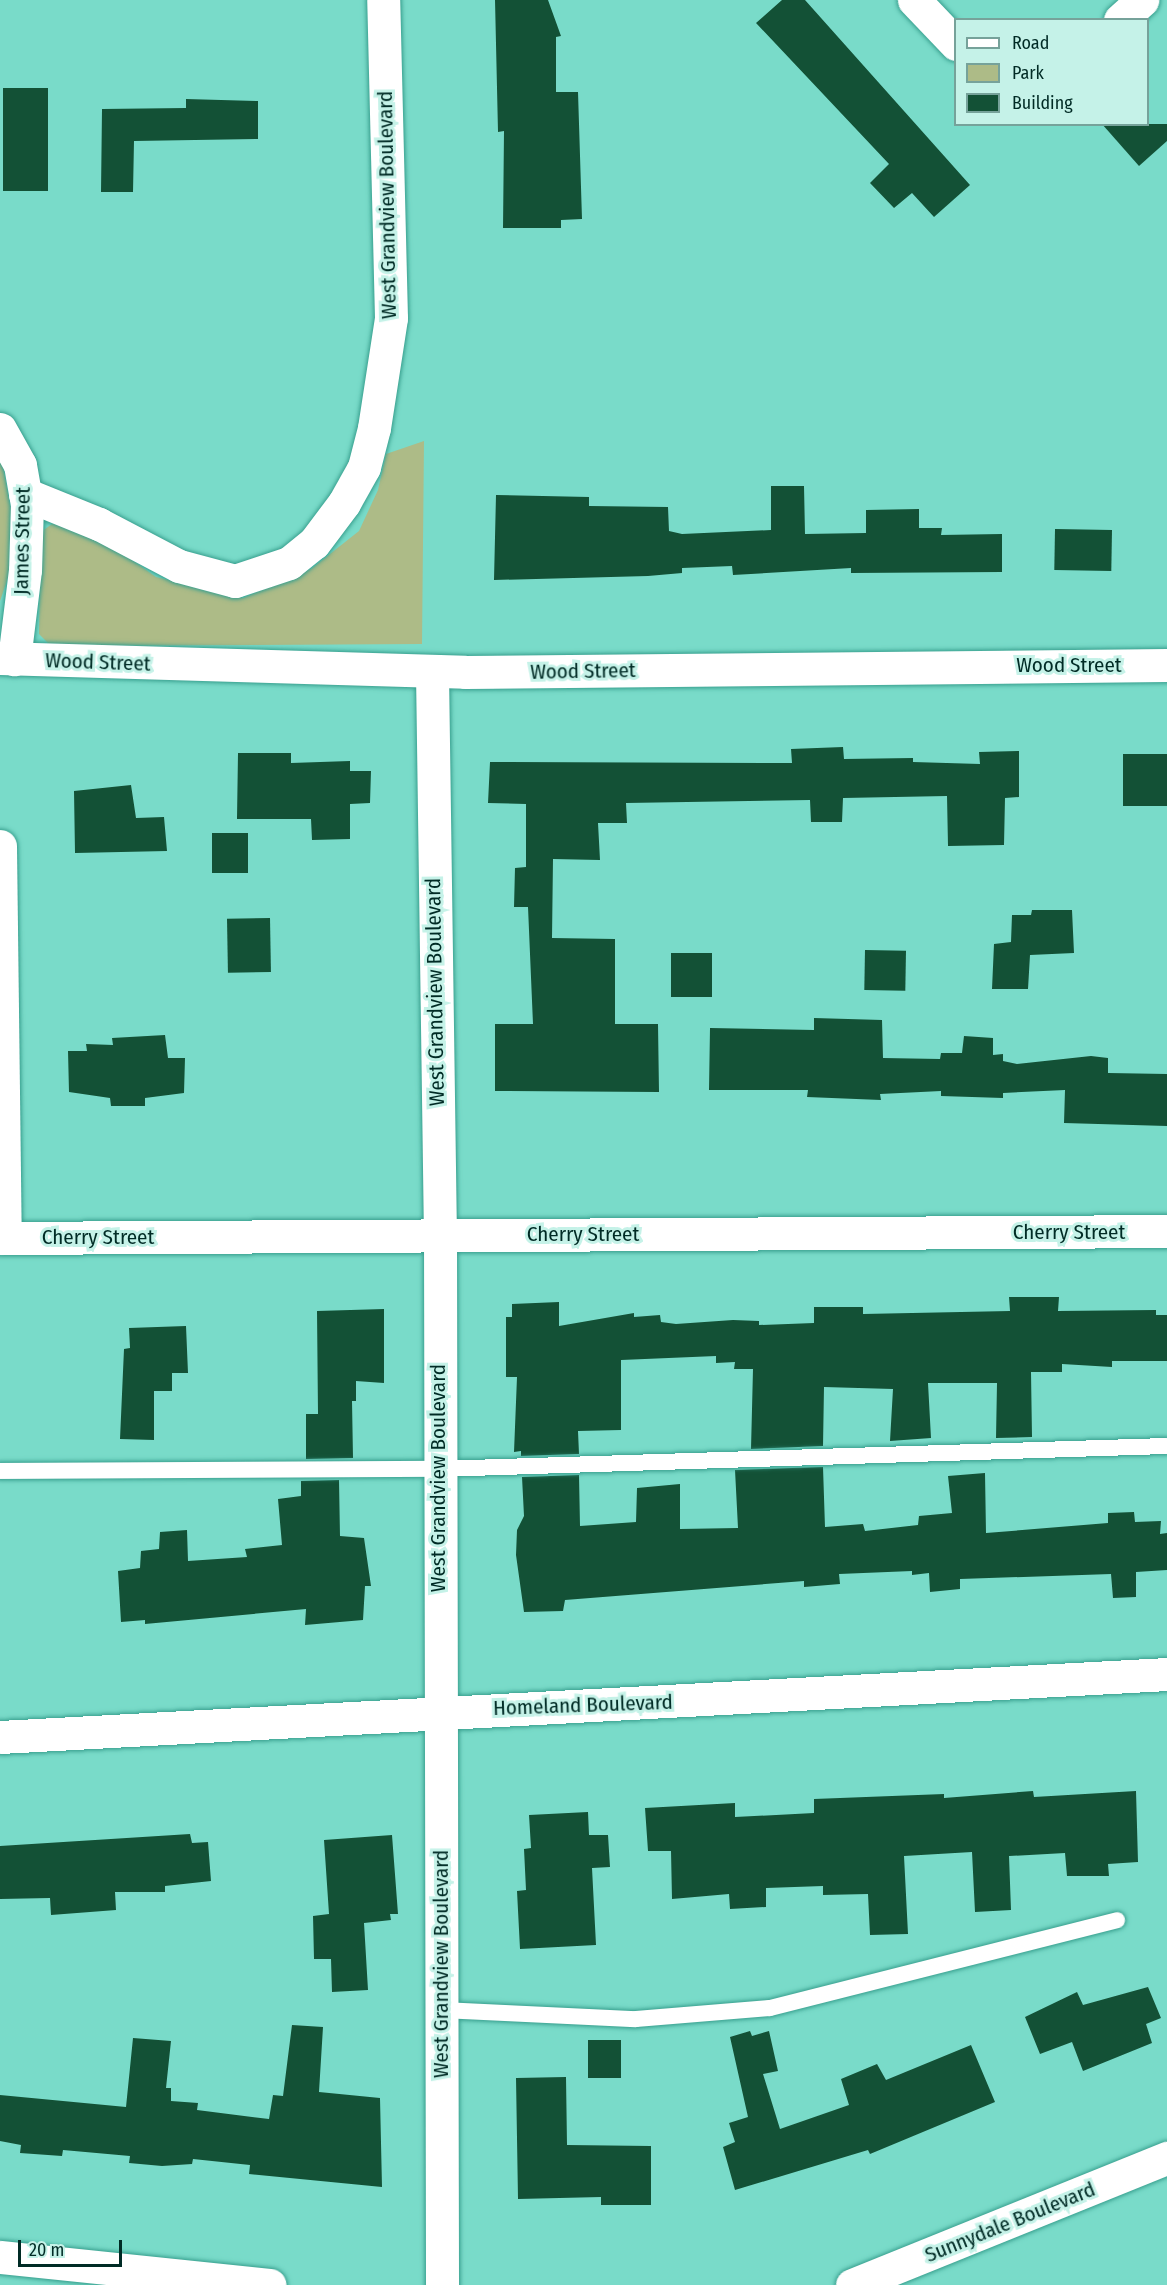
<!DOCTYPE html>
<html>
<head>
<meta charset="utf-8">
<style>
  body { margin:0 }
  #map { position:relative; width:1167px; height:2285px; overflow:hidden; background:#79dbc9; font-family:"Fira Sans Condensed",sans-serif }
  div>[style] { position:absolute }
  .green>* { inset:0; background:#adbb87 }
  .building>* { inset:0; background:#135136; transform-origin:0 0 }
  .roads { filter:drop-shadow(0 0 2px #389f8e) drop-shadow(0 0 2px #389f8e) }
  .service>* { height:16px; margin:-8px; padding:0 8px; transform-origin:8px; border-radius:8px; background:#fff }
  .minor>* { height:33px; margin:-16.5px; padding:0 16.5px; transform-origin:16.5px; border-radius:16.5px; background:#fff }
  .tertiary>* { height:33px; margin:-16.5px; padding:0 16.5px; transform-origin:16.5px; border-radius:16.5px; background:#fff }
  span { translate:-50% -50%; white-space:nowrap; text-align:center; line-height:1.15; -webkit-text-stroke:6px #c5f2e8; paint-order:stroke }
  .street-label { font-size:21px; color:#002b25 }
  .legend { position:absolute; left:954px; top:18px; width:195px; height:108px; box-sizing:border-box; background:#c5f2e8; border:2px solid #76a29a; margin:0; padding:8px 10px; list-style:none; font-size:18px; color:#002b25 }
  .legend li { display:flex; align-items:center; gap:12px; height:30px }
  .legend b { width:30px; border:2px solid #76a29a }
  .scale { position:absolute; left:18px; top:2240px; width:104px; height:27px; box-sizing:border-box; border:3px solid #002b25; border-top:0; padding-left:8px; font-size:18px; line-height:21px; white-space:nowrap; color:#002b25; -webkit-text-stroke:4px #c5f2e8; paint-order:stroke }
</style>
</head>
<body>
<div id="map">
  <div class="green">
    <i style="clip-path:polygon(424px 441px,422px 644px,51px 646px,39px 634px,41px 532px,52px 524px,72px 527px,114px 547px,156px 577px,243px 598px,311px 569px,359px 531px,378px 490px,386px 454px)"></i>
    <i style="clip-path:polygon(0 450px,11px 510px,9px 575px,0 601px)"></i>
  </div>
  <div class="building">
    <i style="clip-path:polygon(495px 0,548px 0,561px 36px,556px 37px,556px 92px,578px 92px,582px 219px,561px 220px,561px 228px,503px 228px,504px 131px,498px 132px)"></i>
    <i style="clip-path:polygon(782px 0,805px 0,970px 185px,934px 217px,912px 193px,894px 208px,870px 183px,889px 164px,756px 23px)"></i>
    <i style="left:3px;top:88px;width:45px;height:103px"></i>
    <i style="clip-path:polygon(186px 99px,258px 101px,258px 139px,134px 141px,133px 192px,101px 192px,102px 109px,186px 108px)"></i>
    <i style="clip-path:polygon(1102px 124px,1167px 124px,1167px 141px,1139px 166px)"></i>
    <i style="clip-path:polygon(771px 486px,804px 486px,805px 534px,866px 533px,866px 510px,919px 509px,919px 528px,942px 528px,941px 535px,1002px 534px,1002px 572px,851px 573px,851px 568px,733px 575px,732px 566px,682px 568px,682px 573px,648px 576px,494px 580px,496px 495px,589px 497px,589px 506px,668px 507px,669px 531px,682px 534px,771px 530px)"></i>
    <i style="left:1112px;top:530px;width:41px;height:57px;rotate:91deg"></i>
    <i style="clip-path:polygon(843px 747px,844px 759px,913px 758px,913px 762px,980px 764px,979px 752px,1019px 751px,1019px 797px,1005px 798px,1004px 845px,948px 846px,947px 796px,843px 798px,842px 822px,811px 822px,810px 800px,626px 803px,627px 823px,598px 823px,600px 860px,553px 859px,552px 938px,615px 939px,615px 1024px,658px 1024px,659px 1092px,495px 1091px,495px 1024px,533px 1024px,528px 907px,514px 907px,515px 868px,526px 867px,526px 804px,488px 803px,490px 762px,792px 763px,791px 749px)"></i>
    <i style="clip-path:polygon(238px 753px,291px 753px,291px 763px,350px 761px,350px 771px,371px 771px,370px 803px,350px 804px,350px 839px,312px 840px,311px 819px,237px 819px)"></i>
    <i style="left:1167px;top:754px;width:52px;height:44px;rotate:90deg"></i>
    <i style="clip-path:polygon(131px 785px,136px 818px,164px 817px,167px 851px,75px 853px,74px 791px)"></i>
    <i style="left:212px;top:833px;width:36px;height:40px"></i>
    <i style="clip-path:polygon(1032px 910px,1072px 910px,1074px 953px,1030px 955px,1028px 989px,992px 989px,994px 944px,1011px 942px,1012px 915px,1031px 915px)"></i>
    <i style="left:270px;top:918px;width:54px;height:43px;rotate:89deg"></i>
    <i style="left:865px;top:950px;width:41px;height:40px;rotate:1deg"></i>
    <i style="left:671px;top:953px;width:41px;height:44px"></i>
    <i style="clip-path:polygon(814px 1018px,882px 1020px,883px 1058px,940px 1059px,941px 1053px,962px 1053px,964px 1036px,993px 1038px,993px 1055px,1003px 1054px,1003px 1061px,1017px 1064px,1091px 1056px,1108px 1058px,1108px 1073px,1167px 1074px,1167px 1126px,1064px 1123px,1065px 1090px,1003px 1093px,1003px 1098px,941px 1096px,941px 1091px,880px 1094px,881px 1100px,807px 1097px,808px 1090px,709px 1090px,710px 1028px,814px 1030px)"></i>
    <i style="clip-path:polygon(165px 1035px,168px 1058px,185px 1058px,184px 1093px,145px 1098px,145px 1106px,111px 1106px,110px 1098px,69px 1092px,68px 1051px,87px 1051px,86px 1044px,113px 1045px,112px 1038px)"></i>
    <i style="clip-path:polygon(1009px 1297px,1059px 1297px,1058px 1311px,1156px 1310px,1156px 1315px,1167px 1315px,1167px 1361px,1112px 1361px,1112px 1367px,1062px 1364px,1062px 1372px,1031px 1372px,1032px 1437px,996px 1438px,997px 1383px,928px 1383px,931px 1438px,890px 1441px,893px 1389px,824px 1387px,823px 1446px,751px 1449px,753px 1369px,734px 1369px,735px 1362px,716px 1363px,716px 1356px,621px 1360px,621px 1430px,578px 1431px,579px 1454px,521px 1456px,521px 1451px,514px 1452px,517px 1377px,506px 1377px,506px 1317px,512px 1317px,512px 1304px,559px 1302px,559px 1326px,634px 1313px,634px 1317px,660px 1315px,661px 1322px,676px 1324px,733px 1320px,759px 1321px,759px 1325px,814px 1323px,814px 1307px,863px 1307px,863px 1314px,1010px 1311px)"></i>
    <i style="clip-path:polygon(384px 1309px,384px 1383px,356px 1381px,356px 1401px,352px 1401px,353px 1458px,306px 1459px,306px 1414px,318px 1414px,317px 1311px)"></i>
    <i style="clip-path:polygon(186px 1326px,188px 1373px,172px 1373px,172px 1391px,154px 1391px,154px 1440px,120px 1439px,124px 1349px,130px 1348px,129px 1328px)"></i>
    <i style="clip-path:polygon(823px 1467px,825px 1527px,863px 1524px,865px 1531px,918px 1525px,919px 1516px,952px 1513px,948px 1476px,985px 1473px,986px 1533px,1108px 1523px,1108px 1513px,1134px 1512px,1135px 1522px,1161px 1521px,1160px 1534px,1167px 1533px,1167px 1570px,1136px 1572px,1136px 1597px,1113px 1598px,1111px 1574px,960px 1579px,960px 1589px,930px 1592px,929px 1573px,912px 1575px,912px 1571px,839px 1574px,840px 1584px,804px 1587px,804px 1581px,565px 1600px,563px 1611px,524px 1612px,516px 1555px,517px 1530px,524px 1516px,522px 1477px,579px 1475px,580px 1526px,636px 1522px,637px 1488px,680px 1484px,680px 1529px,738px 1528px,735px 1470px)"></i>
    <i style="clip-path:polygon(339px 1480px,340px 1536px,364px 1538px,371px 1586px,365px 1586px,363px 1620px,305px 1625px,306px 1609px,145px 1624px,145px 1620px,121px 1622px,118px 1571px,140px 1568px,141px 1551px,159px 1549px,160px 1532px,187px 1530px,188px 1561px,247px 1557px,245px 1549px,282px 1545px,278px 1499px,301px 1496px,301px 1481px)"></i>
    <i style="clip-path:polygon(1033px 1791px,1034px 1797px,1136px 1791px,1138px 1862px,1108px 1864px,1109px 1876px,1067px 1876px,1065px 1853px,1009px 1856px,1011px 1910px,975px 1912px,972px 1852px,904px 1856px,908px 1934px,870px 1935px,868px 1894px,823px 1895px,823px 1886px,766px 1888px,766px 1907px,730px 1909px,729px 1894px,672px 1899px,671px 1851px,648px 1851px,645px 1808px,735px 1803px,735px 1817px,814px 1813px,814px 1799px,944px 1794px,944px 1798px)"></i>
    <i style="clip-path:polygon(588px 1812px,589px 1835px,608px 1835px,610px 1867px,592px 1868px,596px 1945px,520px 1949px,517px 1891px,526px 1890px,524px 1849px,531px 1848px,529px 1815px)"></i>
    <i style="clip-path:polygon(190px 1834px,192px 1843px,208px 1842px,211px 1881px,165px 1886px,165px 1892px,115px 1892px,116px 1910px,51px 1915px,50px 1898px,0 1899px,0 1846px)"></i>
    <i style="clip-path:polygon(392px 1835px,398px 1914px,390px 1914px,391px 1920px,364px 1923px,368px 1990px,332px 1992px,331px 1959px,314px 1959px,313px 1916px,329px 1914px,324px 1840px)"></i>
    <i style="clip-path:polygon(1148px 1987px,1161px 2018px,1146px 2024px,1152px 2043px,1083px 2071px,1072px 2042px,1040px 2054px,1025px 2017px,1077px 1992px,1083px 2005px)"></i>
    <i style="clip-path:polygon(292px 2025px,323px 2027px,319px 2092px,380px 2098px,382px 2187px,249px 2174px,250px 2165px,193px 2159px,192px 2164px,162px 2166px,129px 2163px,130px 2156px,63px 2150px,62px 2156px,20px 2153px,21px 2145px,0 2141px,0 2095px,126px 2107px,133px 2038px,171px 2041px,166px 2088px,171px 2088px,171px 2101px,198px 2103px,197px 2110px,269px 2119px,273px 2095px,283px 2096px)"></i>
    <i style="clip-path:polygon(750px 2031px,752px 2036px,769px 2031px,778px 2071px,763px 2074px,780px 2129px,849px 2105px,841px 2079px,877px 2064px,886px 2080px,971px 2045px,995px 2102px,870px 2154px,868px 2150px,735px 2190px,723px 2147px,735px 2142px,729px 2123px,748px 2117px,730px 2037px)"></i>
    <i style="left:588px;top:2040px;width:33px;height:38px"></i>
    <i style="clip-path:polygon(566px 2077px,567px 2145px,651px 2146px,651px 2205px,601px 2205px,601px 2197px,518px 2199px,516px 2078px)"></i>
  </div>
  <div class="roads">
    <div class="service">
      <i style="left:0;top:1471px;width:438px;rotate:-0.3deg"></i>
      <i style="left:438px;top:1469px;width:729px;rotate:-1.81deg"></i>
      <i style="left:442px;top:2010px;width:194px;rotate:2.7deg"></i>
      <i style="left:636px;top:2019px;width:134px;rotate:-4.7deg"></i>
      <i style="left:770px;top:2008px;width:358px;rotate:-14.2deg"></i>
    </div>
    <div class="minor">
      <i style="left:914px;top:0;width:61px;rotate:46.3deg"></i>
      <i style="left:1120px;top:20px;width:30px;rotate:-42deg"></i>
      <i style="left:0;top:429px;width:41px;rotate:60.9deg"></i>
      <i style="left:20px;top:465px;width:40px;rotate:80deg"></i>
      <i style="left:27px;top:504px;width:66px;rotate:91.7deg"></i>
      <i style="left:25px;top:570px;width:90px;rotate:97deg"></i>
      <i style="left:25px;top:494px;width:80px;rotate:22.1deg"></i>
      <i style="left:99px;top:524px;width:90px;rotate:27.7deg"></i>
      <i style="left:179px;top:566px;width:58px;rotate:15deg"></i>
      <i style="left:235px;top:581px;width:57px;rotate:-18.4deg"></i>
      <i style="left:289px;top:563px;width:32px;rotate:-39deg"></i>
      <i style="left:314px;top:543px;width:50px;rotate:-53.1deg"></i>
      <i style="left:344px;top:503px;width:41px;rotate:-60.9deg"></i>
      <i style="left:364px;top:467px;width:40px;rotate:-75.6deg"></i>
      <i style="left:374px;top:428px;width:111px;rotate:-81.2deg"></i>
      <i style="left:391px;top:318px;width:318px;rotate:-91.4deg"></i>
      <i style="left:0;top:658px;width:465px;rotate:1.7deg"></i>
      <i style="left:465px;top:672px;width:702px;rotate:-0.57deg"></i>
      <i style="left:432px;top:672px;width:563px;rotate:89.19deg"></i>
      <i style="left:440px;top:1235px;width:1050px;rotate:89.89deg"></i>
      <i style="left:0;top:846px;width:392px;rotate:89.3deg"></i>
      <i style="left:0;top:1737px;width:1169px;rotate:-3.09deg"></i>
      <i style="left:0;top:2257px;width:271px;rotate:5.9deg"></i>
      <i style="left:852px;top:2285px;width:340px;rotate:-22deg"></i>
    </div>
    <div class="tertiary">
      <i style="left:0;top:1238px;width:1167px;rotate:-0.34deg"></i>
    </div>
  </div>
  <div class="street-label">
    <span style="left:387px;top:205px;rotate:-91deg">West Grandview Boulevard</span>
    <span style="left:22px;top:541px;rotate:-89deg">James Street</span>
    <span style="left:98px;top:662px;rotate:2deg">Wood Street</span>
    <span style="left:1069px;top:665px">Wood Street</span>
    <span style="left:583px;top:671px;rotate:-1deg">Wood Street</span>
    <span style="left:435px;top:992px;rotate:-91deg">West Grandview Boulevard</span>
    <span style="left:1069px;top:1232px">Cherry Street</span>
    <span style="left:583px;top:1234px">Cherry Street</span>
    <span style="left:98px;top:1237px">Cherry Street</span>
    <span style="left:438px;top:1478px;rotate:-90deg">West Grandview Boulevard</span>
    <span style="left:583px;top:1705px;rotate:-2deg">Homeland Boulevard</span>
    <span style="left:441px;top:1964px;rotate:-90deg">West Grandview Boulevard</span>
    <span style="left:1010px;top:2222px;rotate:-22deg">Sunnydale Boulevard</span>
  </div>
  <ul class="legend">
  <li><b style="height:8px;background:#fff"></b>Road</li>
  <li><b style="height:16px;background:#adbb87"></b>Park</li>
  <li><b style="height:16px;background:#135136"></b>Building</li>
  </ul>
  <div class="scale">20 m</div>
</div>
</body>
</html>
